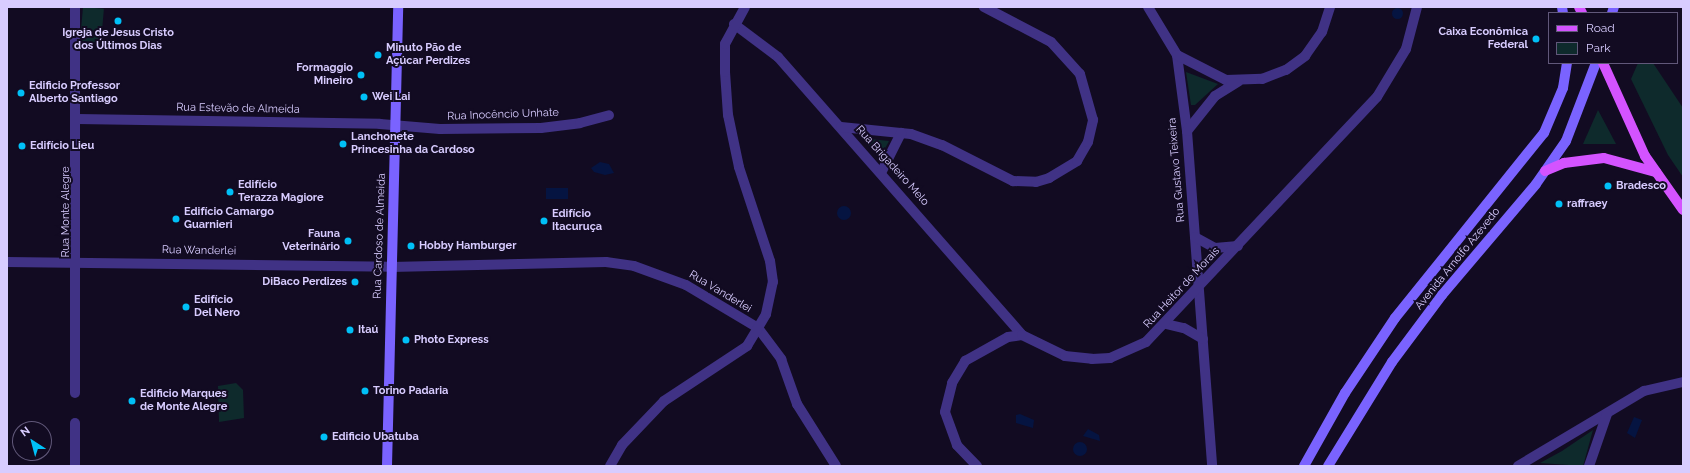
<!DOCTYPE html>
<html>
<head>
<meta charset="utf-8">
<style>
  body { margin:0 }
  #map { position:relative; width:1690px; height:473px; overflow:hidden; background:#120b22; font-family:Raleway,sans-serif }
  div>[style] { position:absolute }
  .green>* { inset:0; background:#0e2a2c; transform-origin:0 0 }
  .water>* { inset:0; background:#051441; transform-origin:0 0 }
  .round { border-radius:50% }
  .minor>* { height:10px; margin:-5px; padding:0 5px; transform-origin:5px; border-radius:5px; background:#403285 }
  .secondary>* { height:10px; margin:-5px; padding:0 5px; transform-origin:5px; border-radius:5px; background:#7a63ff }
  .primary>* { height:10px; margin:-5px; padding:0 5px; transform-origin:5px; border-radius:5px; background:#d453ff }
  .dots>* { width:11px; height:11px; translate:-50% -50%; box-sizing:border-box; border:2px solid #120b22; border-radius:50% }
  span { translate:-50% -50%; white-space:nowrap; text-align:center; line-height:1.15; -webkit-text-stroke:4px #120b22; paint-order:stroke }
  .poi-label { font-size:11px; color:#d8ccff; font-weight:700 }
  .right { translate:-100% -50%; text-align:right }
  .left { translate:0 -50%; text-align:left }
  .street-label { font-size:11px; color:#d8ccff }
  .frame { position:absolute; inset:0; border:8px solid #d8ccff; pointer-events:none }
  .legend { position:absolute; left:1548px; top:12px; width:130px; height:52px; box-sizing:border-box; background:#120b22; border:1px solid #61587a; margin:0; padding:5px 7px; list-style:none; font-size:12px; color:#d8ccff }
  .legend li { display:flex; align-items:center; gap:8px; height:20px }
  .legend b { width:20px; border:1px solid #61587a }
  .north { position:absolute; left:12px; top:421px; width:40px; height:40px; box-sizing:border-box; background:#120b22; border:1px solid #61587a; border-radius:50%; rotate:324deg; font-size:11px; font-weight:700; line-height:16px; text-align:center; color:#d8ccff }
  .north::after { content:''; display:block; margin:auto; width:14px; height:18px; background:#00c0f7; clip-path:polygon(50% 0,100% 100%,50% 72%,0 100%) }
</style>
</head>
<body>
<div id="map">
  <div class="green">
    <i style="left:83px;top:7px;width:21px;height:34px;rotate:5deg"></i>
    <i style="clip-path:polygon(1638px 63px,1653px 63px,1683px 108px,1683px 177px,1668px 155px,1631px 79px)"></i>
    <i style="clip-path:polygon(1186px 72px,1218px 84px,1195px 105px,1191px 105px)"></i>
    <i style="clip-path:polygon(1598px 110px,1606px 125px,1616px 144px,1583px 144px)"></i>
    <i style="clip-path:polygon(861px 138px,889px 141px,880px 158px)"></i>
    <i style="clip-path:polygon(236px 383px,243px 390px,244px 418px,219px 422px,218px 386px)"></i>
    <i style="clip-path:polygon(1593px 430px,1583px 466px,1540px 463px,1562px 451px)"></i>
  </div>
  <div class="water">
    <i class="round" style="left:1391.5px;top:7.5px;width:11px;height:11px"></i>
    <i style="clip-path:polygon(600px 162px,609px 164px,614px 173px,605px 175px,594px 172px,591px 168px)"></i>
    <i style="left:546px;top:188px;width:22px;height:11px"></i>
    <i class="round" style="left:837px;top:206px;width:14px;height:14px"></i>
    <i style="clip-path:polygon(1020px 414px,1034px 420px,1033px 428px,1016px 423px,1016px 415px)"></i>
    <i style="clip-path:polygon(1634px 417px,1642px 420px,1635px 438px,1627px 433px)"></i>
    <i style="clip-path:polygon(1088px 429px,1099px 435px,1100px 441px,1083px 436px)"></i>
    <i class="round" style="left:1073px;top:442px;width:14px;height:14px"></i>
  </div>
  <div class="minor">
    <i style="left:1148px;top:7px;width:56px;rotate:58.9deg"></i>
    <i style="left:1177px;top:55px;width:77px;rotate:82.5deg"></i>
    <i style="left:1187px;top:131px;width:336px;rotate:85.7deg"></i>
    <i style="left:734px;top:24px;width:55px;rotate:36.9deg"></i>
    <i style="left:778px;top:57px;width:370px;rotate:48.7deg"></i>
    <i style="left:1177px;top:55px;width:55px;rotate:27deg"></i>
    <i style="left:1226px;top:80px;width:36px;rotate:-2deg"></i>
    <i style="left:1262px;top:79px;width:26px;rotate:-21deg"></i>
    <i style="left:1286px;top:70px;width:24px;rotate:-36deg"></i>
    <i style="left:1305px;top:56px;width:29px;rotate:-55deg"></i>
    <i style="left:1322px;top:32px;width:26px;rotate:-72deg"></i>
    <i style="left:77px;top:119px;width:303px;rotate:0.9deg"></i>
    <i style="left:380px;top:124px;width:60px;rotate:4.8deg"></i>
    <i style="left:440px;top:129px;width:101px;rotate:-0.6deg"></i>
    <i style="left:541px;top:128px;width:39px;rotate:-7deg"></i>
    <i style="left:580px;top:123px;width:30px;rotate:-15deg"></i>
    <i style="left:841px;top:127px;width:70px;rotate:5.7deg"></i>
    <i style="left:911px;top:134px;width:33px;rotate:20deg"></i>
    <i style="left:942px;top:145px;width:80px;rotate:26.9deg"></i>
    <i style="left:1013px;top:181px;width:23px;rotate:2deg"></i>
    <i style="left:1036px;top:182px;width:14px;rotate:-17deg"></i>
    <i style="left:1049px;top:178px;width:33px;rotate:-31deg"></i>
    <i style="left:1077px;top:161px;width:22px;rotate:-60deg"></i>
    <i style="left:1088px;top:142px;width:23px;rotate:-77deg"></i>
    <i style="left:1093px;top:120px;width:48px;rotate:-105.8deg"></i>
    <i style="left:1080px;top:74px;width:43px;rotate:-132.2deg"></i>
    <i style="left:1051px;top:42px;width:76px;rotate:-152.4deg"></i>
    <i style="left:1187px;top:131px;width:45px;rotate:-51.3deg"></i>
    <i style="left:1215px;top:96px;width:28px;rotate:-32deg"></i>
    <i style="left:881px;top:173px;width:45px;rotate:-63.4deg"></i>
    <i style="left:1195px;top:237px;width:23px;rotate:29deg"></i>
    <i style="left:1215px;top:248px;width:23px;rotate:-5deg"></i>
    <i style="left:7px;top:262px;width:384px;rotate:0.7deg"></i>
    <i style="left:391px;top:267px;width:215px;rotate:-1.3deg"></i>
    <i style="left:606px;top:262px;width:28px;rotate:8deg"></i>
    <i style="left:634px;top:266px;width:55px;rotate:20.1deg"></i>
    <i style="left:686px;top:285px;width:84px;rotate:30.8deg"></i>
    <i style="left:758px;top:328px;width:39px;rotate:53deg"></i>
    <i style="left:781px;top:359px;width:48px;rotate:70.4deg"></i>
    <i style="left:797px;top:404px;width:73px;rotate:57.8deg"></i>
    <i style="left:1166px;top:324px;width:18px;rotate:13deg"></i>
    <i style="left:1184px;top:328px;width:22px;rotate:30deg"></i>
    <i style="left:75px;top:393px;width:386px;rotate:-90deg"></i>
    <i style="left:75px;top:466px;width:43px;rotate:-90deg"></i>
    <i style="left:610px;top:466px;width:24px;rotate:-60deg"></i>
    <i style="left:622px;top:445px;width:61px;rotate:-46.3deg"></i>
    <i style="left:664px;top:401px;width:100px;rotate:-33.5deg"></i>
    <i style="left:747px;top:346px;width:37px;rotate:-59deg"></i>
    <i style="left:766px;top:314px;width:33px;rotate:-78deg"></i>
    <i style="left:773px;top:282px;width:21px;rotate:-98deg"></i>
    <i style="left:770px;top:261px;width:99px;rotate:-108.3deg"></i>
    <i style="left:739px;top:167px;width:53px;rotate:-101.9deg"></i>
    <i style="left:728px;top:115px;width:43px;rotate:-94deg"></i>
    <i style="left:725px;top:72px;width:28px;rotate:-90deg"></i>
    <i style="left:725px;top:44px;width:42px;rotate:-61.6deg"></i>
    <i style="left:977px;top:466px;width:29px;rotate:-134deg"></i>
    <i style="left:957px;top:445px;width:35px;rotate:-110deg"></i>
    <i style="left:945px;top:412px;width:30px;rotate:-76deg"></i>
    <i style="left:952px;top:383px;width:26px;rotate:-59deg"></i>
    <i style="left:965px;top:361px;width:49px;rotate:-29.2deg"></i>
    <i style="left:1008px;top:337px;width:14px;rotate:-8deg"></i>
    <i style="left:1022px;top:335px;width:48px;rotate:26deg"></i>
    <i style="left:1065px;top:356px;width:27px;rotate:6deg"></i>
    <i style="left:1092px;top:359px;width:18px;rotate:-3deg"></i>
    <i style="left:1110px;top:358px;width:39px;rotate:-24deg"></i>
    <i style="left:1146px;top:342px;width:337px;rotate:-46.7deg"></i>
    <i style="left:1377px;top:97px;width:56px;rotate:-58.9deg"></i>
    <i style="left:1406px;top:49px;width:43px;rotate:-75.3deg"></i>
    <i style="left:1518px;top:466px;width:147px;rotate:-30.8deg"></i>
    <i style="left:1644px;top:391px;width:40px;rotate:-13deg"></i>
    <i style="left:1589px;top:466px;width:55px;rotate:-70.9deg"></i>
  </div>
  <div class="secondary">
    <i style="left:1562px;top:7px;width:6px;rotate:81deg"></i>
    <i style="left:1612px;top:13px;width:6px;rotate:-72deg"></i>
    <i style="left:387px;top:466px;width:459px;rotate:-88.6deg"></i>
    <i style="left:1304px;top:466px;width:84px;rotate:-60.7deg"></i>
    <i style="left:1345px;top:393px;width:90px;rotate:-56.3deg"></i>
    <i style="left:1395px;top:318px;width:238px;rotate:-51.2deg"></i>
    <i style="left:1544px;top:133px;width:49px;rotate:-67.1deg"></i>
    <i style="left:1563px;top:88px;width:25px;rotate:-81deg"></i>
    <i style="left:1328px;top:466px;width:122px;rotate:-58.4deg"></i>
    <i style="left:1392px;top:362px;width:84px;rotate:-53.3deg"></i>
    <i style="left:1442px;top:295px;width:145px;rotate:-49.7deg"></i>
    <i style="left:1536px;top:184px;width:52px;rotate:-55.1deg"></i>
    <i style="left:1566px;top:141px;width:84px;rotate:-69deg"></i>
  </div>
  <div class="primary">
    <i style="left:1579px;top:7px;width:7px;rotate:63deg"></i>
    <i style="left:1603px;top:63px;width:102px;rotate:65.7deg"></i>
    <i style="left:1645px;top:156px;width:66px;rotate:54.9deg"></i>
    <i style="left:1545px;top:171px;width:21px;rotate:-23deg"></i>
    <i style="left:1564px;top:163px;width:40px;rotate:-7.1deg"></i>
    <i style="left:1604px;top:158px;width:54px;rotate:15.1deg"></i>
  </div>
  <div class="dots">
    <i style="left:118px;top:21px;background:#00c0f7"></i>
    <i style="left:1536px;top:39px;background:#00c0f7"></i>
    <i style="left:378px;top:55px;background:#00c0f7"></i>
    <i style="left:361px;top:75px;background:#00c0f7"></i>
    <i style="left:21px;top:93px;background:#00c0f7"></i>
    <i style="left:364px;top:97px;background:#00c0f7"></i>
    <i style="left:343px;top:144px;background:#00c0f7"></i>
    <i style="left:22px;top:146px;background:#00c0f7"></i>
    <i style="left:1608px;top:186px;background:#00c0f7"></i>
    <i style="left:230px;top:192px;background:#00c0f7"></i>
    <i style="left:1559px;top:204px;background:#00c0f7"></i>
    <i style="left:176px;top:219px;background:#00c0f7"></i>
    <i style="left:544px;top:221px;background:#00c0f7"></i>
    <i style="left:348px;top:241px;background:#00c0f7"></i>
    <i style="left:411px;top:246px;background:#00c0f7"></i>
    <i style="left:355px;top:282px;background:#00c0f7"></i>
    <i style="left:186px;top:307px;background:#00c0f7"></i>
    <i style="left:350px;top:330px;background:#00c0f7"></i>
    <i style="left:406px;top:340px;background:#00c0f7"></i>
    <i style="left:365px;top:391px;background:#00c0f7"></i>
    <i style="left:132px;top:401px;background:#00c0f7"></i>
    <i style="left:324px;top:437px;background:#00c0f7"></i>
  </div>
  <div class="poi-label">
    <span class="right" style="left:1528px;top:39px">Caixa Econômica<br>Federal</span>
    <span style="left:118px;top:40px">Igreja de Jesus Cristo<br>dos Últimos Dias</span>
    <span class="left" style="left:386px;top:55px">Minuto Pão de<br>Açúcar Perdizes</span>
    <span class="right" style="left:353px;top:75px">Formaggio<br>Mineiro</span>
    <span class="left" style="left:29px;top:93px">Edificio Professor<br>Alberto Santiago</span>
    <span class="left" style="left:372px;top:97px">Wei Lai</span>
    <span class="left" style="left:351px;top:144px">Lanchonete<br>Princesinha da Cardoso</span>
    <span class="left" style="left:30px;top:146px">Edifício Lieu</span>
    <span class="left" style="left:238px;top:192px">Edifício<br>Terazza Magiore</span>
    <span class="left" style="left:1616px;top:186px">Bradesco</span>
    <span class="left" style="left:1567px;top:204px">raffraey</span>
    <span class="left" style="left:184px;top:219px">Edifício Camargo<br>Guarnieri</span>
    <span class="left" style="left:552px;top:221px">Edifício<br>Itacuruça</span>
    <span class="right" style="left:340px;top:241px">Fauna<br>Veterinário</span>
    <span class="left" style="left:419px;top:246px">Hobby Hamburger</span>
    <span class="right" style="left:347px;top:282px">DiBaco Perdizes</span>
    <span class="left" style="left:194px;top:307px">Edifício<br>Del Nero</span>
    <span class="left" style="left:358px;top:330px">Itaú</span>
    <span class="left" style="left:414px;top:340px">Photo Express</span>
    <span class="left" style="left:373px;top:391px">Torino Padaria</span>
    <span class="left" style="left:140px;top:401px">Edificio Marques<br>de Monte Alegre</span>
    <span class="left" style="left:332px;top:437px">Edificio Ubatuba</span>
  </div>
  <div class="street-label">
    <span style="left:238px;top:109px;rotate:1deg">Rua Estevão de Almeida</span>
    <span style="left:503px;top:115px;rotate:-2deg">Rua Inocêncio Unhate</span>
    <span style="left:892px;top:166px;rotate:48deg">Rua Brigadeiro Melo</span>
    <span style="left:1177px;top:170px;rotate:-95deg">Rua Gustavo Teixeira</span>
    <span style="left:66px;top:212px;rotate:-90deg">Rua Monte Alegre</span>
    <span style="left:380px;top:236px;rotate:-88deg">Rua Cardoso de Almeida</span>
    <span style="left:199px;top:251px;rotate:1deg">Rua Wanderlei</span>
    <span style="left:1458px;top:259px;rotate:-51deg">Avenida Arnolfo Azevedo</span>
    <span style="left:1182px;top:288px;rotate:-47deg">Rua Heitor de Morais</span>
    <span style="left:720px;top:292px;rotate:31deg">Rua Vanderlei</span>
  </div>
  <div class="frame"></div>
  <ul class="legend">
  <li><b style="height:5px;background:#d453ff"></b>Road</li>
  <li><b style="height:11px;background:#0e2a2c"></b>Park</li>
  </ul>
  <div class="north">N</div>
</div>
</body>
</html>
